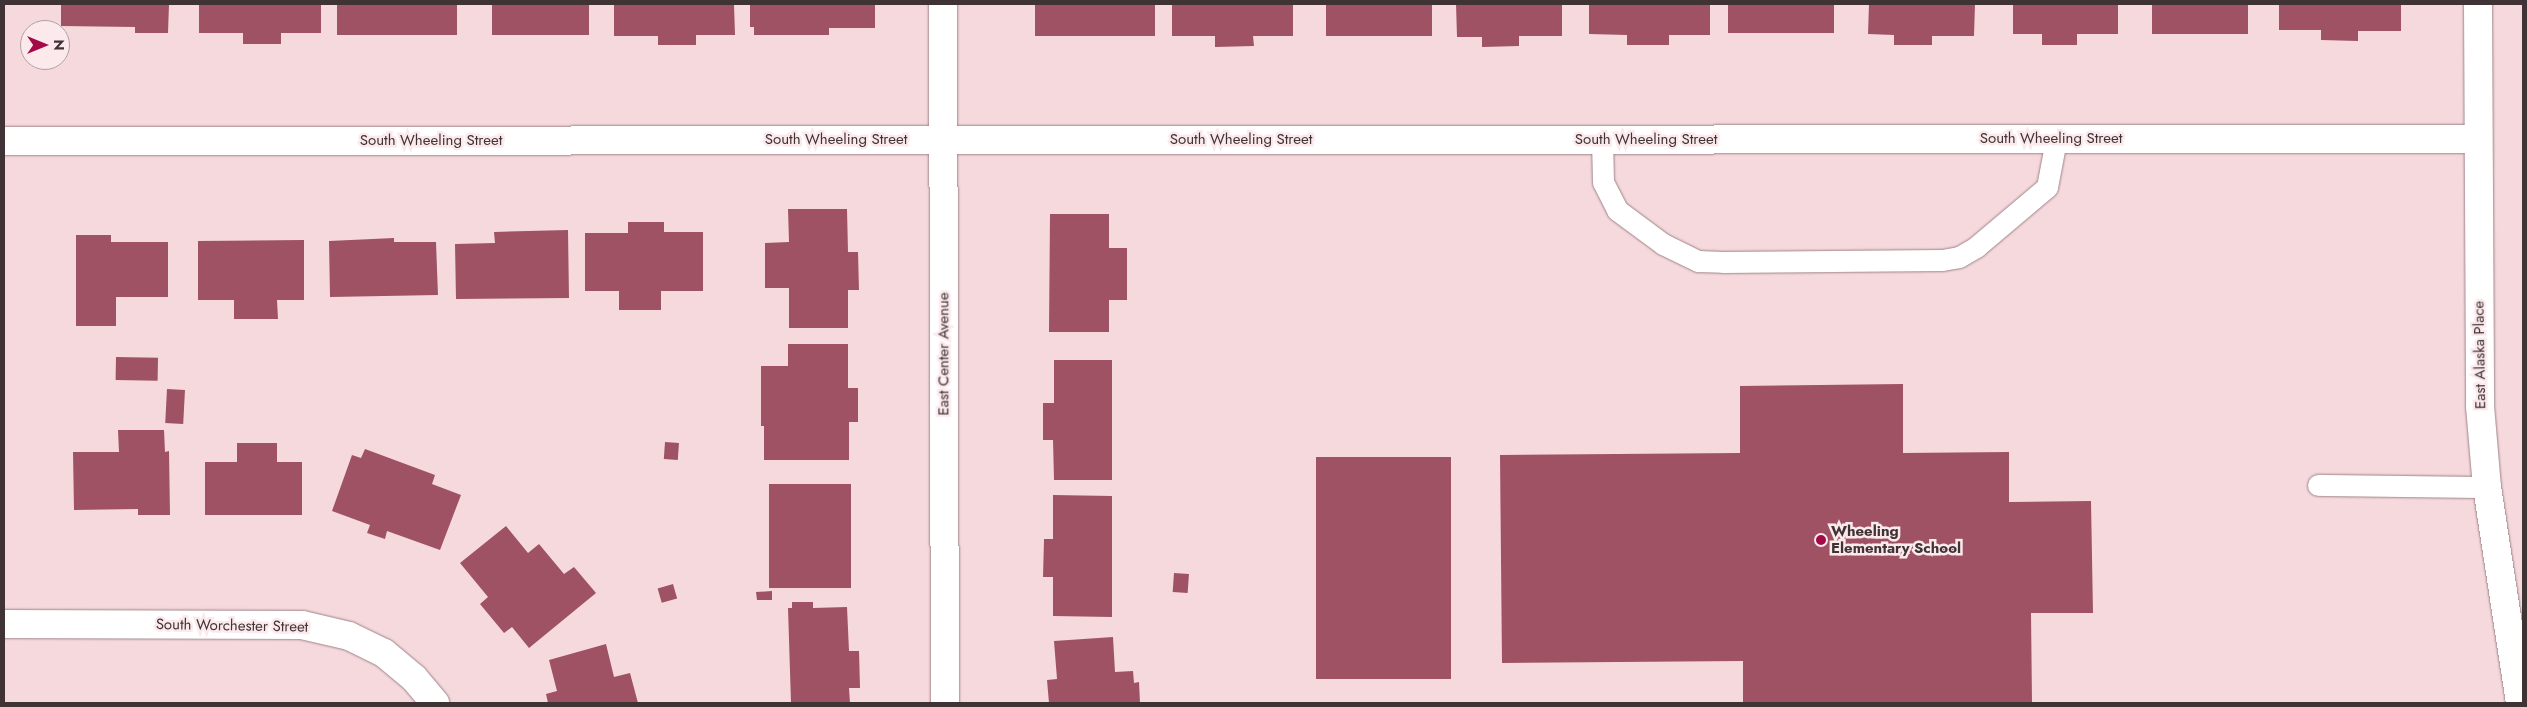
<!DOCTYPE html>
<html>
<head>
<meta charset="utf-8">
<style>
  body { margin:0 }
  #map { position:relative; width:2527px; height:707px; overflow:hidden; background:#f6d9dd; font-family:Jost,sans-serif }
  div>[style] { position:absolute }
  .building>* { inset:0; background:#9e5263; transform-origin:0 0 }
  .roads { filter:drop-shadow(0 0 1px #9e8488) drop-shadow(0 0 1px #9e8488) }
  .service>* { height:21px; margin:-10.5px; padding:0 10.5px; transform-origin:10.5px; border-radius:10.5px; background:#fff }
  .minor>* { height:28px; margin:-14px; padding:0 14px; transform-origin:14px; border-radius:14px; background:#fff }
  .dots>* { width:14px; height:14px; translate:-50% -50%; box-sizing:border-box; border:2px solid #fbe9ec; border-radius:50% }
  span { translate:-50% -50%; white-space:nowrap; text-align:center; line-height:1.15; -webkit-text-stroke:5px #fbe9ec; paint-order:stroke }
  .street-label { font-size:15px; color:#3f3335 }
  .poi-label { font-size:15px; color:#3f3335; font-weight:700 }
  .left { translate:0 -50%; text-align:left }
  .frame { position:absolute; inset:0; border:5px solid #3f3335; pointer-events:none }
  .north { position:absolute; left:20px; top:20px; width:50px; height:50px; box-sizing:border-box; background:#fbe9ec; border:1px solid #b0a0a3; border-radius:50%; rotate:90deg; font-size:14px; font-weight:700; line-height:20px; text-align:center; color:#3f3335 }
  .north::after { content:''; display:block; margin:auto; width:18px; height:22px; background:#a30a47; clip-path:polygon(50% 0,100% 100%,50% 72%,0 100%) }
</style>
</head>
<body>
<div id="map">
  <div class="building">
    <i style="clip-path:polygon(61px 4px,169px 4px,168px 33px,135px 33px,135px 27px,61px 26px)"></i>
    <i style="clip-path:polygon(199px 4px,321px 4px,321px 33px,281px 33px,281px 44px,243px 44px,243px 33px,199px 33px)"></i>
    <i style="left:337px;top:4px;width:120px;height:31px"></i>
    <i style="left:492px;top:4px;width:97px;height:31px"></i>
    <i style="clip-path:polygon(614px 4px,734px 4px,735px 35px,696px 35px,696px 45px,658px 45px,658px 36px,614px 36px)"></i>
    <i style="clip-path:polygon(750px 4px,875px 4px,875px 28px,829px 28px,829px 35px,754px 35px,754px 27px,750px 27px)"></i>
    <i style="left:1035px;top:4px;width:120px;height:32px"></i>
    <i style="clip-path:polygon(1172px 4px,1293px 4px,1293px 36px,1253px 36px,1254px 46px,1215px 47px,1215px 36px,1172px 36px)"></i>
    <i style="left:1326px;top:4px;width:106px;height:32px"></i>
    <i style="clip-path:polygon(1456px 4px,1562px 4px,1562px 36px,1519px 36px,1519px 46px,1482px 47px,1482px 37px,1457px 37px)"></i>
    <i style="clip-path:polygon(1589px 4px,1710px 4px,1710px 35px,1669px 35px,1669px 45px,1627px 45px,1627px 35px,1589px 34px)"></i>
    <i style="left:1728px;top:4px;width:106px;height:29px"></i>
    <i style="clip-path:polygon(1869px 4px,1975px 4px,1974px 36px,1932px 36px,1932px 45px,1894px 45px,1894px 35px,1868px 34px)"></i>
    <i style="clip-path:polygon(2013px 4px,2118px 4px,2118px 34px,2077px 34px,2077px 45px,2042px 45px,2042px 34px,2013px 34px)"></i>
    <i style="left:2152px;top:4px;width:96px;height:30px"></i>
    <i style="clip-path:polygon(2279px 4px,2401px 4px,2401px 31px,2358px 31px,2358px 41px,2321px 40px,2321px 30px,2279px 30px)"></i>
    <i style="clip-path:polygon(788px 209px,847px 209px,848px 252px,858px 252px,859px 290px,848px 290px,848px 328px,789px 328px,789px 288px,765px 288px,765px 243px,789px 242px)"></i>
    <i style="clip-path:polygon(1050px 214px,1109px 214px,1109px 248px,1127px 248px,1127px 300px,1109px 300px,1109px 332px,1049px 332px)"></i>
    <i style="clip-path:polygon(628px 222px,664px 222px,664px 232px,703px 232px,703px 291px,661px 291px,661px 310px,619px 310px,619px 291px,585px 291px,585px 233px,628px 233px)"></i>
    <i style="clip-path:polygon(568px 230px,569px 298px,456px 299px,455px 244px,495px 243px,494px 232px)"></i>
    <i style="clip-path:polygon(76px 235px,111px 235px,111px 242px,168px 242px,168px 297px,116px 297px,116px 326px,76px 326px)"></i>
    <i style="clip-path:polygon(394px 238px,394px 242px,436px 242px,438px 295px,330px 297px,329px 241px)"></i>
    <i style="clip-path:polygon(304px 240px,304px 300px,277px 300px,278px 319px,234px 319px,234px 300px,198px 300px,198px 241px)"></i>
    <i style="clip-path:polygon(788px 344px,848px 344px,848px 388px,858px 388px,858px 422px,849px 422px,849px 460px,764px 460px,764px 426px,761px 426px,761px 366px,788px 366px)"></i>
    <i style="left:116px;top:357px;width:42px;height:23px;rotate:1deg"></i>
    <i style="clip-path:polygon(1054px 360px,1112px 360px,1112px 480px,1054px 480px,1053px 440px,1043px 440px,1043px 403px,1054px 403px)"></i>
    <i style="clip-path:polygon(1903px 384px,1903px 453px,2009px 452px,2009px 502px,2091px 501px,2093px 613px,2031px 613px,2032px 703px,1743px 703px,1743px 661px,1502px 663px,1500px 455px,1740px 453px,1740px 386px)"></i>
    <i style="left:167px;top:389px;width:18px;height:34px;rotate:3deg"></i>
    <i style="clip-path:polygon(118px 430px,164px 430px,165px 452px,169px 451px,170px 515px,138px 515px,138px 509px,74px 510px,73px 452px,119px 452px)"></i>
    <i style="left:665px;top:442px;width:14px;height:17px;rotate:4deg"></i>
    <i style="clip-path:polygon(237px 443px,277px 443px,277px 462px,302px 462px,302px 515px,205px 515px,205px 462px,237px 462px)"></i>
    <i style="clip-path:polygon(365px 449px,435px 475px,432px 484px,461px 495px,440px 550px,387px 531px,385px 539px,367px 533px,370px 525px,332px 511px,352px 455px,361px 458px)"></i>
    <i style="left:1451px;top:457px;width:222px;height:135px;rotate:90deg"></i>
    <i style="left:769px;top:484px;width:82px;height:104px"></i>
    <i style="clip-path:polygon(1053px 495px,1112px 496px,1112px 617px,1053px 616px,1053px 577px,1043px 577px,1044px 539px,1053px 539px)"></i>
    <i style="clip-path:polygon(506px 526px,528px 553px,539px 544px,564px 574px,574px 567px,596px 593px,529px 648px,512px 627px,504px 633px,480px 604px,488px 597px,460px 563px)"></i>
    <i style="left:1174px;top:573px;width:15px;height:19px;rotate:4deg"></i>
    <i style="left:673px;top:584px;width:15px;height:16px;rotate:74deg"></i>
    <i style="clip-path:polygon(772px 591px,772px 600px,757px 600px,756px 592px)"></i>
    <i style="clip-path:polygon(792px 602px,813px 602px,813px 608px,847px 607px,849px 651px,859px 651px,860px 688px,849px 688px,850px 703px,791px 703px,788px 608px,792px 608px)"></i>
    <i style="clip-path:polygon(1113px 637px,1115px 672px,1133px 671px,1134px 683px,1139px 682px,1140px 703px,1049px 703px,1047px 680px,1057px 679px,1054px 641px)"></i>
    <i style="clip-path:polygon(606px 644px,614px 677px,630px 673px,638px 703px,548px 703px,546px 694px,557px 691px,549px 660px)"></i>
  </div>
  <div class="roads">
    <div class="service">
      <i style="left:1602px;top:140px;width:42px;rotate:88.6deg"></i>
      <i style="left:1603px;top:182px;width:31px;rotate:63deg"></i>
      <i style="left:1617px;top:210px;width:57px;rotate:36.5deg"></i>
      <i style="left:1663px;top:244px;width:39px;rotate:26deg"></i>
      <i style="left:1698px;top:261px;width:25px;rotate:2deg"></i>
      <i style="left:1723px;top:262px;width:219px;rotate:-0.5deg"></i>
      <i style="left:1942px;top:260px;width:17px;rotate:-10deg"></i>
      <i style="left:1959px;top:257px;width:20px;rotate:-30deg"></i>
      <i style="left:1976px;top:247px;width:93px;rotate:-40.2deg"></i>
      <i style="left:2047px;top:187px;width:48px;rotate:-79.2deg"></i>
      <i style="left:2318px;top:485px;width:169px;rotate:0.7deg"></i>
    </div>
    <div class="minor">
      <i style="left:943px;top:4px;width:699px;rotate:89.84deg"></i>
      <i style="left:2478px;top:4px;width:402px;rotate:89.7deg"></i>
      <i style="left:2480px;top:406px;width:81px;rotate:85.1deg"></i>
      <i style="left:2487px;top:487px;width:219px;rotate:81.3deg"></i>
      <i style="left:4px;top:141px;width:2474px;rotate:-0.05deg"></i>
      <i style="left:4px;top:624px;width:298px;rotate:0.2deg"></i>
      <i style="left:302px;top:625px;width:48px;rotate:13.2deg"></i>
      <i style="left:349px;top:636px;width:39px;rotate:26deg"></i>
      <i style="left:384px;top:653px;width:39px;rotate:40deg"></i>
      <i style="left:414px;top:678px;width:33px;rotate:50deg"></i>
    </div>
  </div>
  <div class="dots">
    <i style="left:1821px;top:540px;background:#a30a47"></i>
  </div>
  <div class="street-label">
    <span style="left:2051px;top:139px">South Wheeling Street</span>
    <span style="left:836px;top:140px">South Wheeling Street</span>
    <span style="left:1241px;top:140px">South Wheeling Street</span>
    <span style="left:1646px;top:140px">South Wheeling Street</span>
    <span style="left:431px;top:141px">South Wheeling Street</span>
    <span style="left:944px;top:354px;rotate:-90deg">East Center Avenue</span>
    <span style="left:2480px;top:355px;rotate:-91deg">East Alaska Place</span>
    <span style="left:232px;top:626px;rotate:1deg">South Worchester Street</span>
  </div>
  <div class="poi-label">
    <span class="left" style="left:1831px;top:540px">Wheeling<br>Elementary School</span>
  </div>
  <div class="frame"></div>
  <div class="north">N</div>
</div>
</body>
</html>
